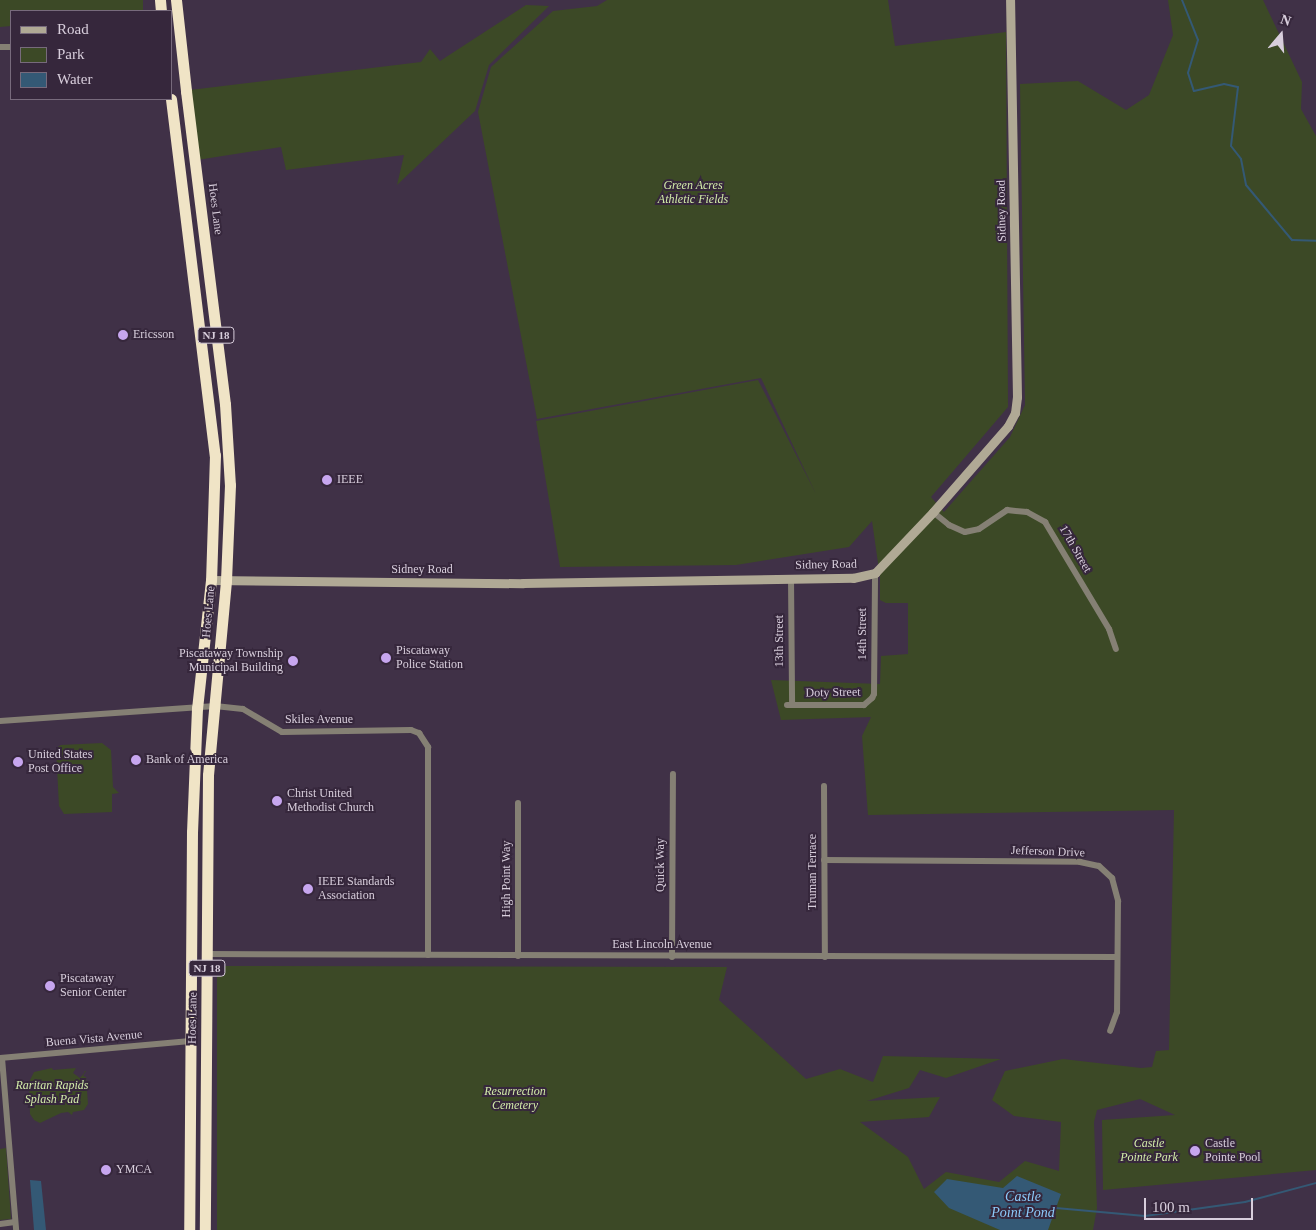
<!DOCTYPE html>
<html>
<head>
<meta charset="utf-8">
<style>
  body { margin:0 }
  #map { position:relative; width:1316px; height:1230px; overflow:hidden; background:#403147; font-family:Georgia,serif }
  div>[style] { position:absolute }
  .green>* { inset:0; background:#3c4926 }
  .water>* { inset:0; background:#345975 }
  .stream>* { height:2px; margin:-1px; padding:0 1px; transform-origin:1px; border-radius:1px; background:#345975 }
  .street>* { height:6px; margin:-3px; padding:0 3px; transform-origin:3px; border-radius:3px; background:#858074 }
  .secondary>* { height:9px; margin:-4.5px; padding:0 4.5px; transform-origin:4.5px; border-radius:4.5px; background:#b0a995 }
  .highway>* { height:11px; margin:-5.5px; padding:0 5.5px; transform-origin:5.5px; border-radius:5.5px; background:#f0e4c6 }
  .dots>* { width:14px; height:14px; translate:-50% -50%; box-sizing:border-box; border:2px solid #36273c; border-radius:50% }
  span { translate:-50% -50%; white-space:nowrap; text-align:center; line-height:1.15; -webkit-text-stroke:4px #36273c; paint-order:stroke }
  .shield-label span { padding:1px 4px; background:#36273c; border:1px solid; border-radius:4px; -webkit-text-stroke-width:0 }
  .shield-label { font-size:11px; color:#d8cedc; font-weight:700 }
  .park-label { font-size:12px; color:#d3eda9; font-style:italic }
  .street-label { font-size:12px; color:#d8cedc }
  .poi-label { font-size:12px; color:#d8cedc }
  .left { translate:0 -50%; text-align:left }
  .right { translate:-100% -50%; text-align:right }
  .water-label { font-size:14px; color:#8dcbfb; font-style:italic }
  .legend { position:absolute; left:10px; top:10px; width:162px; height:90px; box-sizing:border-box; background:#36273c; border:1px solid #776a7c; margin:0; padding:6px 9px; list-style:none; font-size:15px; color:#d8cedc }
  .legend li { display:flex; align-items:center; gap:10px; height:25px }
  .legend b { width:25px; border:1px solid #776a7c }
  .north { position:absolute; left:1256px; top:10px; width:50px; height:50px; -webkit-text-stroke:4px #36273c; paint-order:stroke; rotate:18deg; font-size:14px; font-weight:700; line-height:20px; text-align:center; color:#d8cedc }
  .north::after { content:''; display:block; margin:auto; width:18px; height:22px; background:#d8cedc; clip-path:polygon(50% 0,100% 100%,50% 72%,0 100%) }
  .scale { position:absolute; left:1144px; top:1198px; width:109px; height:22px; box-sizing:border-box; border:2px solid #d8cedc; border-top:0; padding-left:6px; font-size:15px; line-height:18px; white-space:nowrap; color:#d8cedc; -webkit-text-stroke:4px #36273c; paint-order:stroke }
</style>
</head>
<body>
<div id="map">
  <div class="green">
    <i style="clip-path:polygon(0 0,143px 0,143px 11px,11px 11px,11px 26px,0 27px)"></i>
    <i style="clip-path:polygon(607px 0,888px 0,895px 46px,1006px 32px,1008px 407px,931px 497px,944px 512px,1010px 437px,1025px 405px,1020px 84px,1078px 81px,1126px 110px,1149px 95px,1173px 35px,1168px 0,1263px 0,1302px 82px,1301px 109px,1316px 136px,1316px 1170px,1103px 1190px,1102px 1120px,1175px 1115px,1140px 1099px,1097px 1110px,1094px 1122px,1097px 1208px,1093px 1230px,217px 1230px,217px 966px,727px 967px,719px 1000px,806px 1079px,840px 1069px,873px 1082px,883px 1056px,1001px 1059px,946px 1078px,920px 1070px,909px 1088px,867px 1101px,940px 1097px,929px 1117px,860px 1122px,908px 1157px,924px 1189px,946px 1172px,999px 1182px,1025px 1161px,1059px 1171px,1061px 1122px,1014px 1116px,992px 1100px,1005px 1071px,1063px 1059px,1141px 1068px,1152px 1067px,1156px 1051px,1169px 1050px,1174px 810px,868px 815px,862px 736px,871px 717px,781px 720px,771px 680px,880px 684px,881px 656px,908px 654px,908px 603px,886px 603px,880px 600px,880px 577px,872px 521px,849px 547px,736px 565px,560px 567px,536px 421px,758px 380px,816px 494px,761px 378px,537px 419px,478px 112px,491px 67px,553px 11px,597px 6px)"></i>
    <i style="clip-path:polygon(526px 5px,549px 6px,489px 65px,475px 111px,397px 185px,404px 155px,286px 170px,281px 147px,197px 160px,190px 90px,421px 62px,430px 49px,440px 61px)"></i>
    <i style="clip-path:polygon(102px 743px,111px 750px,113px 787px,119px 793px,112px 794px,112px 812px,64px 814px,59px 806px,56px 748px,61px 745px)"></i>
    <i style="clip-path:polygon(52px 1068px,53px 1070px,76px 1068px,73px 1073px,80px 1078px,85px 1072px,84px 1071px,86px 1071px,83px 1076px,86px 1077px,88px 1104px,84px 1110px,73px 1112px,72px 1115px,68px 1112px,61px 1113px,40px 1123px,34px 1120px,30px 1114px,29px 1082px,34px 1072px)"></i>
    <i style="clip-path:polygon(6px 1148px,11px 1219px,0 1220px,0 1149px)"></i>
  </div>
  <div class="water">
    <i style="clip-path:polygon(1017px 1176px,1061px 1194px,1048px 1230px,1000px 1230px,949px 1208px,934px 1192px,947px 1179px,1003px 1188px)"></i>
    <i style="clip-path:polygon(30px 1180px,41px 1181px,46px 1230px,34px 1230px)"></i>
  </div>
  <div class="stream">
    <i style="left:1182px;top:0;width:43px;rotate:68.2deg"></i>
    <i style="left:1198px;top:40px;width:34px;rotate:107deg"></i>
    <i style="left:1188px;top:73px;width:19px;rotate:72deg"></i>
    <i style="left:1194px;top:91px;width:31px;rotate:-13deg"></i>
    <i style="left:1224px;top:84px;width:14px;rotate:12deg"></i>
    <i style="left:1238px;top:87px;width:59px;rotate:96.8deg"></i>
    <i style="left:1231px;top:146px;width:16px;rotate:52deg"></i>
    <i style="left:1241px;top:159px;width:26px;rotate:79deg"></i>
    <i style="left:1246px;top:185px;width:72px;rotate:50.1deg"></i>
    <i style="left:1292px;top:240px;width:24px;rotate:2deg"></i>
    <i style="left:1056px;top:1208px;width:89px;rotate:5.1deg"></i>
    <i style="left:1145px;top:1216px;width:101px;rotate:-8deg"></i>
    <i style="left:1245px;top:1202px;width:73px;rotate:-15deg"></i>
  </div>
  <div class="street">
    <i style="left:0;top:47px;width:11px"></i>
    <i style="left:933px;top:512px;width:21px;rotate:39deg"></i>
    <i style="left:949px;top:525px;width:17px;rotate:24deg"></i>
    <i style="left:965px;top:532px;width:14px;rotate:-12deg"></i>
    <i style="left:979px;top:529px;width:34px;rotate:-34deg"></i>
    <i style="left:1007px;top:510px;width:20px;rotate:6deg"></i>
    <i style="left:1027px;top:512px;width:21px;rotate:29deg"></i>
    <i style="left:1045px;top:522px;width:125px;rotate:59.1deg"></i>
    <i style="left:1109px;top:629px;width:21px;rotate:71deg"></i>
    <i style="left:791px;top:578px;width:127px;rotate:89.5deg"></i>
    <i style="left:787px;top:705px;width:77px"></i>
    <i style="left:864px;top:705px;width:11px;rotate:-41deg"></i>
    <i style="left:872px;top:698px;width:4px;rotate:-63deg"></i>
    <i style="left:874px;top:694px;width:121px;rotate:-89.5deg"></i>
    <i style="left:0;top:721px;width:216px;rotate:-4deg"></i>
    <i style="left:215px;top:706px;width:28px;rotate:6deg"></i>
    <i style="left:243px;top:709px;width:45px;rotate:30.5deg"></i>
    <i style="left:282px;top:732px;width:129px;rotate:-0.9deg"></i>
    <i style="left:411px;top:730px;width:9px;rotate:21deg"></i>
    <i style="left:419px;top:733px;width:17px;rotate:57deg"></i>
    <i style="left:428px;top:747px;width:208px;rotate:90deg"></i>
    <i style="left:824px;top:786px;width:171px;rotate:89.7deg"></i>
    <i style="left:824px;top:860px;width:256px;rotate:0.4deg"></i>
    <i style="left:1080px;top:862px;width:19px;rotate:12deg"></i>
    <i style="left:1099px;top:866px;width:18px;rotate:43deg"></i>
    <i style="left:1112px;top:878px;width:24px;rotate:75deg"></i>
    <i style="left:1118px;top:901px;width:111px;rotate:90.5deg"></i>
    <i style="left:1117px;top:1012px;width:20px;rotate:110deg"></i>
    <i style="left:207px;top:954px;width:910px;rotate:0.19deg"></i>
    <i style="left:518px;top:956px;width:153px;rotate:-90deg"></i>
    <i style="left:672px;top:957px;width:183px;rotate:-89.7deg"></i>
    <i style="left:0;top:1058px;width:191px;rotate:-5.1deg"></i>
    <i style="left:2px;top:1058px;width:173px;rotate:85.3deg"></i>
    <i style="left:0;top:1224px;width:15px;rotate:-8deg"></i>
  </div>
  <div class="secondary">
    <i style="left:211px;top:580px;width:312px;rotate:0.6deg"></i>
    <i style="left:523px;top:583px;width:330px;rotate:-0.9deg"></i>
    <i style="left:853px;top:578px;width:23px;rotate:-13deg"></i>
    <i style="left:875px;top:573px;width:84px;rotate:-46.4deg"></i>
    <i style="left:933px;top:512px;width:114px;rotate:-48.9deg"></i>
    <i style="left:1008px;top:426px;width:15px;rotate:-62deg"></i>
    <i style="left:1015px;top:413px;width:16px;rotate:-83deg"></i>
    <i style="left:1017px;top:397px;width:397px;rotate:-91deg"></i>
  </div>
  <div class="highway">
    <i style="left:160px;top:0;width:11px;rotate:85deg"></i>
    <i style="left:176px;top:0;width:92px;rotate:83.7deg"></i>
    <i style="left:186px;top:91px;width:315px;rotate:82.9deg"></i>
    <i style="left:225px;top:404px;width:81px;rotate:86.5deg"></i>
    <i style="left:230px;top:485px;width:96px;rotate:92.4deg"></i>
    <i style="left:226px;top:581px;width:195px;rotate:95.3deg"></i>
    <i style="left:208px;top:775px;width:455px;rotate:90.4deg"></i>
    <i style="left:171px;top:99px;width:359px;rotate:83deg"></i>
    <i style="left:215px;top:455px;width:125px;rotate:91.8deg"></i>
    <i style="left:211px;top:580px;width:129px;rotate:96.2deg"></i>
    <i style="left:197px;top:708px;width:124px;rotate:92.3deg"></i>
    <i style="left:192px;top:832px;width:398px;rotate:90.4deg"></i>
  </div>
  <div class="dots">
    <i style="left:123px;top:335px;background:#c7a6ef"></i>
    <i style="left:327px;top:480px;background:#c7a6ef"></i>
    <i style="left:386px;top:658px;background:#c7a6ef"></i>
    <i style="left:293px;top:661px;background:#c7a6ef"></i>
    <i style="left:136px;top:760px;background:#c7a6ef"></i>
    <i style="left:18px;top:762px;background:#c7a6ef"></i>
    <i style="left:277px;top:801px;background:#c7a6ef"></i>
    <i style="left:308px;top:889px;background:#c7a6ef"></i>
    <i style="left:50px;top:986px;background:#c7a6ef"></i>
    <i style="left:1195px;top:1151px;background:#c7a6ef"></i>
    <i style="left:106px;top:1170px;background:#c7a6ef"></i>
  </div>
  <div class="shield-label">
    <span style="left:216px;top:335px">NJ 18</span>
    <span style="left:207px;top:968px">NJ 18</span>
  </div>
  <div class="park-label">
    <span style="left:693px;top:193px">Green Acres<br>Athletic Fields</span>
    <span style="left:52px;top:1093px">Raritan Rapids<br>Splash Pad</span>
    <span style="left:515px;top:1099px">Resurrection<br>Cemetery</span>
    <span style="left:1149px;top:1151px">Castle<br>Pointe Park</span>
  </div>
  <div class="street-label">
    <span style="left:215px;top:209px;rotate:83deg">Hoes Lane</span>
    <span style="left:1002px;top:211px;rotate:-91deg">Sidney Road</span>
    <span style="left:1075px;top:549px;rotate:60deg">17th Street</span>
    <span style="left:826px;top:565px;rotate:-1deg">Sidney Road</span>
    <span style="left:422px;top:570px">Sidney Road</span>
    <span style="left:209px;top:612px;rotate:-85deg">Hoes Lane</span>
    <span style="left:863px;top:634px;rotate:-90deg">14th Street</span>
    <span style="left:780px;top:641px;rotate:-90deg">13th Street</span>
    <span style="left:833px;top:693px;rotate:-1deg">Doty Street</span>
    <span style="left:319px;top:720px">Skiles Avenue</span>
    <span style="left:1048px;top:852px;rotate:2deg">Jefferson Drive</span>
    <span style="left:661px;top:865px;rotate:-90deg">Quick Way</span>
    <span style="left:813px;top:872px;rotate:-90deg">Truman Terrace</span>
    <span style="left:507px;top:879px;rotate:-90deg">High Point Way</span>
    <span style="left:662px;top:945px">East Lincoln Avenue</span>
    <span style="left:193px;top:1018px;rotate:-89deg">Hoes Lane</span>
    <span style="left:94px;top:1039px;rotate:-5deg">Buena Vista Avenue</span>
  </div>
  <div class="poi-label">
    <span class="left" style="left:133px;top:335px">Ericsson</span>
    <span class="left" style="left:337px;top:480px">IEEE</span>
    <span class="left" style="left:396px;top:658px">Piscataway<br>Police Station</span>
    <span class="right" style="left:283px;top:661px">Piscataway Township<br>Municipal Building</span>
    <span class="left" style="left:28px;top:762px">United States<br>Post Office</span>
    <span class="left" style="left:146px;top:760px">Bank of America</span>
    <span class="left" style="left:287px;top:801px">Christ United<br>Methodist Church</span>
    <span class="left" style="left:318px;top:889px">IEEE Standards<br>Association</span>
    <span class="left" style="left:60px;top:986px">Piscataway<br>Senior Center</span>
    <span class="left" style="left:1205px;top:1151px">Castle<br>Pointe Pool</span>
    <span class="left" style="left:116px;top:1170px">YMCA</span>
  </div>
  <div class="water-label">
    <span style="left:1023px;top:1205px">Castle<br>Point Pond</span>
  </div>
  <ul class="legend">
  <li><b style="height:6px;background:#b0a995"></b>Road</li>
  <li><b style="height:14px;background:#3c4926"></b>Park</li>
  <li><b style="height:14px;background:#345975"></b>Water</li>
  </ul>
  <div class="north">N</div>
  <div class="scale">100 m</div>
</div>
</body>
</html>
